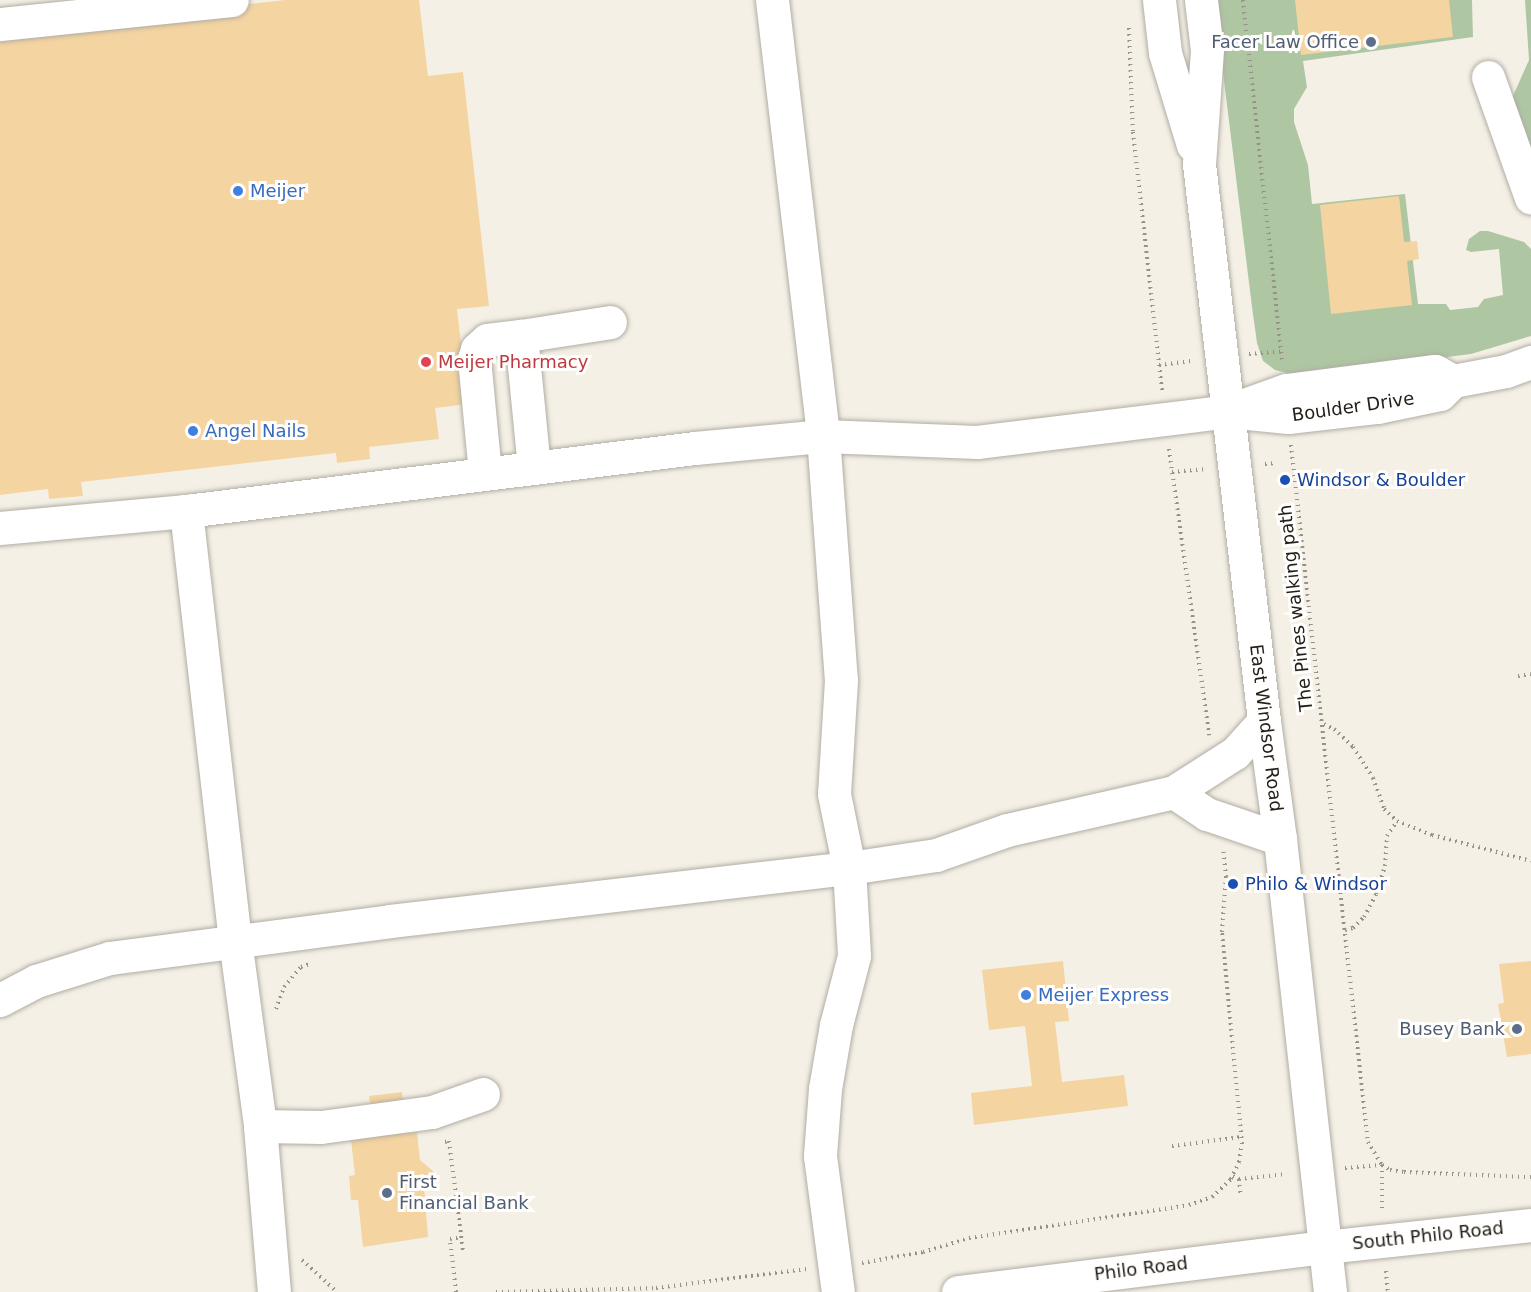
<!DOCTYPE html>
<html>
<head>
<meta charset="utf-8">
<style>
  body { margin:0 }
  #map { position:relative; width:1531px; height:1292px; overflow:hidden; background:#f5f0e6; font-family:"DejaVu Sans",sans-serif }
  div>[style] { position:absolute }
  .green>* { inset:0; background:#aec7a2 }
  .building>* { inset:0; background:#f4d4a0 }
  .path>* { height:4px; margin-top:-2px; transform-origin:0; background:repeating-linear-gradient(90deg,#95928a 0 1.5px,transparent 0 6px) }
  .roads { filter:drop-shadow(0 0 2px #b1ada4) drop-shadow(0 0 2px #b1ada4) }
  .minor>* { height:33px; margin:-16.5px; padding:0 16.5px; transform-origin:16.5px; border-radius:16.5px; background:#fff }
  .major>* { height:33px; margin:-16.5px; padding:0 16.5px; transform-origin:16.5px; border-radius:16.5px; background:#fff }
  .dots>* { width:16px; height:16px; translate:-50% -50%; box-sizing:border-box; border:3px solid #fffefc; border-radius:50% }
  span { translate:-50% -50%; white-space:nowrap; text-align:center; line-height:1.15; -webkit-text-stroke:6px #fffefc; paint-order:stroke }
  .service-label { font-size:18px; color:#4e5e75 }
  .right { translate:-100% -50%; text-align:right }
  .left { translate:0 -50%; text-align:left }
  .shop-label { font-size:18px; color:#366cbe }
  .health-label { font-size:18px; color:#be3a42 }
  .street-label { font-size:18px; color:#21201c }
  .transit-label { font-size:18px; color:#164399 }
</style>
</head>
<body>
<div id="map">
  <div class="green">
    <i style="clip-path:polygon(1214px 0,1472px 0,1473px 37px,1303px 61px,1307px 87px,1294px 109px,1294px 122px,1308px 165px,1312px 204px,1405px 194px,1418px 304px,1446px 304px,1450px 310px,1478px 307px,1484px 299px,1503px 295px,1499px 249px,1471px 252px,1466px 250px,1469px 239px,1480px 231px,1488px 231px,1524px 242px,1531px 249px,1531px 336px,1471px 354px,1299px 376px,1275px 370px,1263px 361px,1257px 343px,1252px 307px)"></i>
    <i style="clip-path:polygon(1525px 0,1531px 0,1531px 162px,1512px 98px,1529px 60px)"></i>
  </div>
  <div class="building">
    <i style="clip-path:polygon(285px 0,419px 0,428px 76px,463px 72px,489px 306px,457px 309px,468px 404px,435px 408px,439px 439px,369px 447px,370px 459px,337px 463px,336px 453px,81px 482px,83px 496px,49px 499px,48px 489px,0 495px,0 32px)"></i>
    <i style="clip-path:polygon(1295px 0,1449px 0,1453px 37px,1301px 55px)"></i>
    <i style="clip-path:polygon(1399px 196px,1404px 242px,1417px 241px,1419px 259px,1407px 261px,1412px 305px,1331px 314px,1320px 205px)"></i>
    <i style="clip-path:polygon(1063px 961px,1069px 1021px,1055px 1022px,1062px 1082px,1124px 1075px,1128px 1106px,974px 1125px,971px 1093px,1032px 1086px,1025px 1026px,989px 1030px,982px 970px)"></i>
    <i style="clip-path:polygon(1531px 961px,1531px 1054px,1507px 1057px,1498px 1004px,1504px 1003px,1499px 964px)"></i>
    <i style="clip-path:polygon(402px 1092px,407px 1133px,417px 1132px,420px 1160px,434px 1172px,424px 1186px,428px 1237px,363px 1247px,358px 1200px,351px 1200px,349px 1176px,355px 1175px,351px 1140px,374px 1137px,369px 1096px)"></i>
  </div>
  <div class="path">
    <i style="left:1243px;top:0;width:362px;rotate:83.8deg"></i>
    <i style="left:1129px;top:28px;width:104px;rotate:87.8deg"></i>
    <i style="left:1133px;top:132px;width:260px;rotate:83.6deg"></i>
    <i style="left:1249px;top:354px;width:32px;rotate:-5deg"></i>
    <i style="left:1159px;top:365px;width:32px;rotate:-7deg"></i>
    <i style="left:1291px;top:445px;width:701px;rotate:83.7deg"></i>
    <i style="left:1368px;top:1142px;width:27px;rotate:59deg"></i>
    <i style="left:1382px;top:1165px;width:47px;rotate:90deg"></i>
    <i style="left:1169px;top:449px;width:289px;rotate:82deg"></i>
    <i style="left:1265px;top:464px;width:11px;rotate:-5deg"></i>
    <i style="left:1172px;top:472px;width:34px;rotate:-5deg"></i>
    <i style="left:1518px;top:676px;width:13px;rotate:-9deg"></i>
    <i style="left:1324px;top:724px;width:11px;rotate:27deg"></i>
    <i style="left:1334px;top:729px;width:26px;rotate:43deg"></i>
    <i style="left:1353px;top:747px;width:37px;rotate:57deg"></i>
    <i style="left:1373px;top:778px;width:33px;rotate:70deg"></i>
    <i style="left:1384px;top:809px;width:18px;rotate:43deg"></i>
    <i style="left:1397px;top:821px;width:38px;rotate:22deg"></i>
    <i style="left:1432px;top:835px;width:102px;rotate:14.7deg"></i>
    <i style="left:1345px;top:930px;width:8px;rotate:-14deg"></i>
    <i style="left:1353px;top:928px;width:16px;rotate:-45deg"></i>
    <i style="left:1364px;top:917px;width:26px;rotate:-62deg"></i>
    <i style="left:1376px;top:894px;width:29px;rotate:-72deg"></i>
    <i style="left:1385px;top:866px;width:30px;rotate:-86deg"></i>
    <i style="left:1387px;top:836px;width:18px;rotate:-56deg"></i>
    <i style="left:276px;top:1009px;width:23px;rotate:-70deg"></i>
    <i style="left:284px;top:987px;width:26px;rotate:-50deg"></i>
    <i style="left:301px;top:967px;width:9px;rotate:-21deg"></i>
    <i style="left:445px;top:1142px;width:4px;rotate:-14deg"></i>
    <i style="left:449px;top:1141px;width:110px;rotate:82.7deg"></i>
    <i style="left:1172px;top:1146px;width:70px;rotate:-7.4deg"></i>
    <i style="left:1345px;top:1168px;width:37px;rotate:-5deg"></i>
    <i style="left:1382px;top:1165px;width:9px;rotate:32deg"></i>
    <i style="left:1390px;top:1170px;width:14px;rotate:8deg"></i>
    <i style="left:1404px;top:1172px;width:127px;rotate:2.3deg"></i>
    <i style="left:1233px;top:1176px;width:7px;rotate:27deg"></i>
    <i style="left:1239px;top:1179px;width:47px;rotate:-6.1deg"></i>
    <i style="left:1239px;top:1179px;width:18px;rotate:84deg"></i>
    <i style="left:302px;top:1260px;width:47px;rotate:42.4deg"></i>
    <i style="left:862px;top:1263px;width:62px;rotate:-10.2deg"></i>
    <i style="left:923px;top:1252px;width:48px;rotate:-16.9deg"></i>
    <i style="left:969px;top:1238px;width:222px;rotate:-8.5deg"></i>
    <i style="left:1189px;top:1205px;width:24px;rotate:-19deg"></i>
    <i style="left:1212px;top:1197px;width:26px;rotate:-43deg"></i>
    <i style="left:1231px;top:1179px;width:19px;rotate:-65deg"></i>
    <i style="left:1239px;top:1162px;width:18px;rotate:-81deg"></i>
    <i style="left:1242px;top:1144px;width:213px;rotate:-95.4deg"></i>
    <i style="left:1222px;top:932px;width:55px;rotate:-85.8deg"></i>
    <i style="left:1226px;top:877px;width:27px;rotate:-96deg"></i>
    <i style="left:1386px;top:1271px;width:21px;rotate:85deg"></i>
    <i style="left:456px;top:1292px;width:53px;rotate:-96.5deg"></i>
    <i style="left:450px;top:1239px;width:12px;rotate:-9deg"></i>
    <i style="left:496px;top:1292px;width:160px;rotate:-1.4deg"></i>
    <i style="left:656px;top:1288px;width:152px;rotate:-7.2deg"></i>
  </div>
  <div class="roads">
    <div class="minor">
      <i style="left:772px;top:0;width:439px;rotate:83.3deg"></i>
      <i style="left:823px;top:436px;width:245px;rotate:85.8deg"></i>
      <i style="left:841px;top:680px;width:114px;rotate:93.5deg"></i>
      <i style="left:834px;top:794px;width:76px;rotate:78.5deg"></i>
      <i style="left:849px;top:868px;width:88px;rotate:86.7deg"></i>
      <i style="left:854px;top:956px;width:71px;rotate:104.6deg"></i>
      <i style="left:836px;top:1025px;width:65px;rotate:99.8deg"></i>
      <i style="left:825px;top:1089px;width:67px;rotate:94.3deg"></i>
      <i style="left:820px;top:1156px;width:137px;rotate:82.5deg"></i>
      <i style="left:0;top:24px;width:233px;rotate:-5.9deg"></i>
      <i style="left:1488px;top:77px;width:128px;rotate:70.4deg"></i>
      <i style="left:1233px;top:409px;width:56px;rotate:-19.7deg"></i>
      <i style="left:1286px;top:390px;width:150px;rotate:-7.3deg"></i>
      <i style="left:1435px;top:371px;width:21px;rotate:29deg"></i>
      <i style="left:534px;top:468px;width:133px;rotate:-95.6deg"></i>
      <i style="left:521px;top:336px;width:90px;rotate:-8.9deg"></i>
      <i style="left:485px;top:473px;width:115px;rotate:-95.5deg"></i>
      <i style="left:474px;top:359px;width:10px;rotate:-73deg"></i>
      <i style="left:477px;top:349px;width:13px;rotate:-42deg"></i>
      <i style="left:487px;top:340px;width:34px;rotate:-7deg"></i>
      <i style="left:186px;top:511px;width:432px;rotate:83.5deg"></i>
      <i style="left:235px;top:940px;width:188px;rotate:82.3deg"></i>
      <i style="left:260px;top:1126px;width:167px;rotate:85.2deg"></i>
      <i style="left:0;top:528px;width:187px;rotate:-5.2deg"></i>
      <i style="left:186px;top:511px;width:513px;rotate:-7.06deg"></i>
      <i style="left:695px;top:448px;width:129px;rotate:-5.4deg"></i>
      <i style="left:823px;top:436px;width:154px;rotate:2.2deg"></i>
      <i style="left:977px;top:442px;width:253px;rotate:-7deg"></i>
      <i style="left:1228px;top:411px;width:60px;rotate:5.7deg"></i>
      <i style="left:1288px;top:417px;width:90px;rotate:-6.4deg"></i>
      <i style="left:1377px;top:407px;width:64px;rotate:-11.7deg"></i>
      <i style="left:1440px;top:394px;width:18px;rotate:-45deg"></i>
      <i style="left:1453px;top:381px;width:54px;rotate:-10.7deg"></i>
      <i style="left:1506px;top:371px;width:27px;rotate:-20deg"></i>
      <i style="left:1174px;top:792px;width:40px;rotate:34deg"></i>
      <i style="left:1207px;top:814px;width:77px;rotate:18.9deg"></i>
      <i style="left:0;top:1000px;width:41px;rotate:-27.8deg"></i>
      <i style="left:36px;top:981px;width:77px;rotate:-17.3deg"></i>
      <i style="left:110px;top:958px;width:282px;rotate:-7.5deg"></i>
      <i style="left:390px;top:921px;width:462px;rotate:-6.6deg"></i>
      <i style="left:849px;top:868px;width:88px;rotate:-8.5deg"></i>
      <i style="left:936px;top:855px;width:75px;rotate:-19.4deg"></i>
      <i style="left:1007px;top:830px;width:171px;rotate:-12.8deg"></i>
      <i style="left:1174px;top:792px;width:72px;rotate:-32.6deg"></i>
      <i style="left:1235px;top:753px;width:43px;rotate:-47.8deg"></i>
      <i style="left:260px;top:1126px;width:61px;rotate:0.9deg"></i>
      <i style="left:321px;top:1127px;width:112px;rotate:-7.7deg"></i>
      <i style="left:432px;top:1112px;width:54px;rotate:-19.4deg"></i>
      <i style="left:1325px;top:1247px;width:207px;rotate:-6.1deg"></i>
    </div>
    <div class="major">
      <i style="left:1159px;top:0;width:53px;rotate:83.5deg"></i>
      <i style="left:1165px;top:53px;width:96px;rotate:73.1deg"></i>
      <i style="left:1201px;top:0;width:50px;rotate:83.2deg"></i>
      <i style="left:1207px;top:50px;width:114px;rotate:94deg"></i>
      <i style="left:1199px;top:164px;width:561px;rotate:83.34deg"></i>
      <i style="left:1264px;top:721px;width:119px;rotate:82.3deg"></i>
      <i style="left:1280px;top:839px;width:456px;rotate:83.7deg"></i>
      <i style="left:958px;top:1292px;width:370px;rotate:-7deg"></i>
    </div>
  </div>
  <div class="dots">
    <i style="left:1371px;top:42px;background:#5c6f8a"></i>
    <i style="left:238px;top:191px;background:#3f7fe0"></i>
    <i style="left:426px;top:362px;background:#e0444e"></i>
    <i style="left:193px;top:431px;background:#3f7fe0"></i>
    <i style="left:1285px;top:480px;background:#1a4fb4"></i>
    <i style="left:1233px;top:884px;background:#1a4fb4"></i>
    <i style="left:1026px;top:995px;background:#3f7fe0"></i>
    <i style="left:1517px;top:1029px;background:#5c6f8a"></i>
    <i style="left:387px;top:1193px;background:#5c6f8a"></i>
  </div>
  <div class="service-label">
    <span class="right" style="left:1359px;top:42px">Facer Law Office</span>
    <span class="right" style="left:1505px;top:1029px">Busey Bank</span>
    <span class="left" style="left:399px;top:1193px">First<br>Financial Bank</span>
  </div>
  <div class="shop-label">
    <span class="left" style="left:250px;top:191px">Meijer</span>
    <span class="left" style="left:205px;top:431px">Angel Nails</span>
    <span class="left" style="left:1038px;top:995px">Meijer Express</span>
  </div>
  <div class="health-label">
    <span class="left" style="left:438px;top:362px">Meijer Pharmacy</span>
  </div>
  <div class="street-label">
    <span style="left:1353px;top:407px;rotate:-8deg">Boulder Drive</span>
    <span style="left:1296px;top:608px;rotate:-96deg">The Pines walking path</span>
    <span style="left:1266px;top:728px;rotate:83deg">East Windsor Road</span>
    <span style="left:1428px;top:1236px;rotate:-6deg">South Philo Road</span>
    <span style="left:1141px;top:1269px;rotate:-7deg">Philo Road</span>
  </div>
  <div class="transit-label">
    <span class="left" style="left:1297px;top:480px">Windsor &amp; Boulder</span>
    <span class="left" style="left:1245px;top:884px">Philo &amp; Windsor</span>
  </div>
</div>
</body>
</html>
